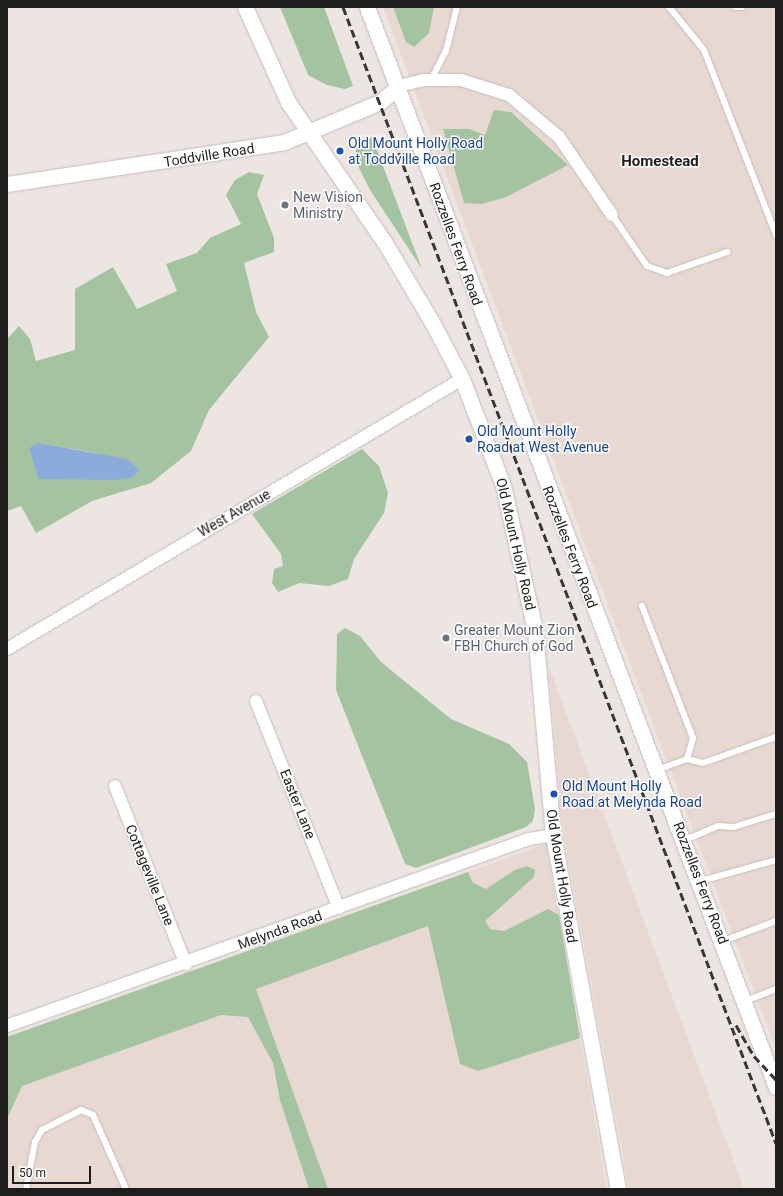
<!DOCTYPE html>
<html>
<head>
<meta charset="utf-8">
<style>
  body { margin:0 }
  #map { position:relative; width:783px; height:1196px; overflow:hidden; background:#ede5e2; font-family:Roboto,sans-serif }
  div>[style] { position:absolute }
  .built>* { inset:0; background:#e7d8d2 }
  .green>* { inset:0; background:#a4c3a1 }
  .water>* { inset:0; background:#8bacda }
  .roads { filter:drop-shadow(0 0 1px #c6bebb) drop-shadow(0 0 1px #c6bebb) }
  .service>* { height:6px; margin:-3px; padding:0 3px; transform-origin:3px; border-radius:3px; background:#fff }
  .minor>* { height:12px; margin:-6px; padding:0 6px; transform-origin:6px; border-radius:6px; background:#fff }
  .tertiary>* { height:15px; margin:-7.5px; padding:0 7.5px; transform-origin:7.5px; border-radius:7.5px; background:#fff }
  .rail>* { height:3px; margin-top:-1.5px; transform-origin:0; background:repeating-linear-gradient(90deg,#393735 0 8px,transparent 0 12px) }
  .dots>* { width:11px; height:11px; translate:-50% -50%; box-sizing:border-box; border:2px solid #fff; border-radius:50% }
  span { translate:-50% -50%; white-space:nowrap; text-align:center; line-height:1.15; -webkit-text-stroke:3px #fff; paint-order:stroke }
  .transit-label { font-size:14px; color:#164399 }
  .left { translate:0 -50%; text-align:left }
  .street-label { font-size:14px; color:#201e1d }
  .worship-label { font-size:14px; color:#5b616d }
  .neighbourhood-label { font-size:15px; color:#201e1d; font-weight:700 }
  .frame { position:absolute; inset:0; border:8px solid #201e1d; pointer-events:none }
  .scale { position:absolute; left:12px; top:1166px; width:79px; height:18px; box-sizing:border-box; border:2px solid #201e1d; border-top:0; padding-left:5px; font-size:12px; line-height:14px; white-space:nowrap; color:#201e1d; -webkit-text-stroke:3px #fff; paint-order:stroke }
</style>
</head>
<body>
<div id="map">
  <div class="built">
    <i style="clip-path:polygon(383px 7px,776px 7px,776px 1049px,608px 605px)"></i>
    <i style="clip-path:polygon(548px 664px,744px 1189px,629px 1189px,563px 831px)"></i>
    <i style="clip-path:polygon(546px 844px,607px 1189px,7px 1189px,7px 1037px)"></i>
  </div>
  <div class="green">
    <i style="clip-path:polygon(280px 7px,324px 7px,353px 86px,345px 89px,327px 85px,308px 75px)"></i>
    <i style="clip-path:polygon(393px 7px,434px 7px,429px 33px,414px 47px,406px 42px)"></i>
    <i style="clip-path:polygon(494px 110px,511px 112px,568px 165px,506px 197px,482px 204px,464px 203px,443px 129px,469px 129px,485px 135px)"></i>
    <i style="clip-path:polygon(372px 137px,422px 269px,370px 190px,355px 160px,356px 149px)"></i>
    <i style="clip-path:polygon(evenodd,249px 172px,264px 175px,257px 194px,274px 238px,274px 252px,244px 263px,256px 312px,269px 337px,209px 410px,191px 451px,151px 483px,92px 501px,36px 533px,21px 506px,7px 511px,7px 339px,19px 326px,30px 339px,36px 361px,75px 350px,75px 289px,113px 267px,137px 309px,177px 291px,166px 264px,197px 253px,210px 238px,241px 224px,226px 195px,235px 180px,249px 172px,39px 443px,96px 453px,131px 478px,98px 479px,39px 443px)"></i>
    <i style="clip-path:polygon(362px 449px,379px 466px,388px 493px,384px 513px,354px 559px,348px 579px,329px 586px,299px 583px,278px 592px,272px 583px,274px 569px,283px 566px,281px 554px,252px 514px)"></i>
    <i style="clip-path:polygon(345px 628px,360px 636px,381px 662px,451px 719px,509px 744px,527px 762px,535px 809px,533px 821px,526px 827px,416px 868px,405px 864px,336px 690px,337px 634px)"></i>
    <i style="clip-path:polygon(527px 866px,535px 870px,534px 877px,485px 921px,490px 929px,504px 931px,548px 909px,559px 915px,580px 1038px,478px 1071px,460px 1064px,428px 926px,256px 989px,328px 1189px,309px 1189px,280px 1100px,273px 1063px,248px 1017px,221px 1015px,22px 1086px,7px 1119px,7px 1037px,468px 872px,473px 883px,486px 889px,515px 870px)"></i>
  </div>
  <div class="water">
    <i style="clip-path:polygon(39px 443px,127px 459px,140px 470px,131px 478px,115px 480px,39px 479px,29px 448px)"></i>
  </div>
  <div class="roads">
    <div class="service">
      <i style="left:669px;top:7px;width:55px;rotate:50.9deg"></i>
      <i style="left:704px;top:50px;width:199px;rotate:68.7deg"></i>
      <i style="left:735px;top:7px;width:7px"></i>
      <i style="left:431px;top:80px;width:33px;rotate:-63deg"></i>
      <i style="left:446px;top:51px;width:45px;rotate:-76deg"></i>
      <i style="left:612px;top:215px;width:62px;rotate:55.5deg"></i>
      <i style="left:647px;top:266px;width:21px;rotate:19deg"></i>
      <i style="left:667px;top:273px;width:64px;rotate:-19.3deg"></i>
      <i style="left:642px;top:606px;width:142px;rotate:68.9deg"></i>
      <i style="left:693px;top:738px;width:22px;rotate:106deg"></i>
      <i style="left:657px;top:770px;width:32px;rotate:-20deg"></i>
      <i style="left:687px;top:759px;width:16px;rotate:14deg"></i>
      <i style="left:703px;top:763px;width:77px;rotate:-19.6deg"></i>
      <i style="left:685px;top:840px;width:36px;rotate:-23deg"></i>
      <i style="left:718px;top:826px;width:16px;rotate:4deg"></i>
      <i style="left:734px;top:827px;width:44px;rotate:-17.2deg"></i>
      <i style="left:701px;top:881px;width:78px;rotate:-15.6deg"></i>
      <i style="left:723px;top:941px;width:57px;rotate:-20.7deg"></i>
      <i style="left:746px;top:1001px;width:32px;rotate:-22deg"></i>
      <i style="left:26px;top:1189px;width:48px;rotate:-79.2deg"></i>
      <i style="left:35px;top:1142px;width:14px;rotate:-60deg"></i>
      <i style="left:42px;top:1130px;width:44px;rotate:-27.1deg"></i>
      <i style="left:81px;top:1110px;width:13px;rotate:23deg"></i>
      <i style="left:93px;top:1115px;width:81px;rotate:66deg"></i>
    </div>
    <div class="minor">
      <i style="left:399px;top:86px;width:25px;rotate:-14deg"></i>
      <i style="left:423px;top:80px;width:38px"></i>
      <i style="left:461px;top:80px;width:50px;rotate:17.4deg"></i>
      <i style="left:509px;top:95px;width:65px;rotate:40deg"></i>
      <i style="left:559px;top:137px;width:94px;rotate:55.8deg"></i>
      <i style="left:7px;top:649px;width:529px;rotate:-30.69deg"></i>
      <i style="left:256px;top:701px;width:223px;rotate:68.2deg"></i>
      <i style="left:115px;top:786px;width:192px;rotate:68.3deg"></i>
      <i style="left:7px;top:1026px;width:554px;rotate:-19.71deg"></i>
      <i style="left:529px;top:839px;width:24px;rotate:-9deg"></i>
    </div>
    <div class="tertiary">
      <i style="left:245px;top:7px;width:104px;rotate:65.6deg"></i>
      <i style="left:288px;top:102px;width:171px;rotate:55.5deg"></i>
      <i style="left:385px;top:243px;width:94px;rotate:59.3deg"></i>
      <i style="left:433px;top:324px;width:62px;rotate:62.2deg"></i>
      <i style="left:462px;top:379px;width:114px;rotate:68.9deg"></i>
      <i style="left:503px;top:485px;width:148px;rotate:77.6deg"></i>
      <i style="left:535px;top:630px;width:206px;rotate:85deg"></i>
      <i style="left:553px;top:835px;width:360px;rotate:79.6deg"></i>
      <i style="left:367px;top:7px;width:1155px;rotate:69.26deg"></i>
      <i style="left:7px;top:184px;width:280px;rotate:-8.6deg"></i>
      <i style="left:284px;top:142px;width:104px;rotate:-22.6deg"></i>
      <i style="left:380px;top:102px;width:25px;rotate:-40deg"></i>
    </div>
  </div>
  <div class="rail">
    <i style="left:343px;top:7px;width:1216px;rotate:69.14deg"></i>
    <i style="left:736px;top:1025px;width:36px;rotate:60deg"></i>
    <i style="left:754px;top:1056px;width:33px;rotate:47deg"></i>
  </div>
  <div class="dots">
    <i style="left:340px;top:151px;background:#1a4fb4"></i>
    <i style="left:285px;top:205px;background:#6b7280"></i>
    <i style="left:469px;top:439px;background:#1a4fb4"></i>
    <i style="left:446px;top:638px;background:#6b7280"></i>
    <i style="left:554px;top:794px;background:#1a4fb4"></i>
  </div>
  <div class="transit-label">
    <span class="left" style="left:348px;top:151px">Old Mount Holly Road<br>at Toddville Road</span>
    <span class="left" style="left:477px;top:439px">Old Mount Holly<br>Road at West Avenue</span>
    <span class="left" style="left:562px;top:794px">Old Mount Holly<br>Road at Melynda Road</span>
  </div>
  <div class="street-label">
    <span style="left:209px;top:155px;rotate:-9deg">Toddville Road</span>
    <span style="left:456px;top:244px;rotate:70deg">Rozzelles Ferry Road</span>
    <span style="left:234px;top:513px;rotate:-30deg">West Avenue</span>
    <span style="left:516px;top:544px;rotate:77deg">Old Mount Holly Road</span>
    <span style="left:570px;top:547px;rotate:69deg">Rozzelles Ferry Road</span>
    <span style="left:298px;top:804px;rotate:68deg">Easter Lane</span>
    <span style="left:150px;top:875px;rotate:68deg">Cottageville Lane</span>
    <span style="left:562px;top:876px;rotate:81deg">Old Mount Holly Road</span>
    <span style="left:701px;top:883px;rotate:69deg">Rozzelles Ferry Road</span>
    <span style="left:280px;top:930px;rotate:-20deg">Melynda Road</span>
  </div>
  <div class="worship-label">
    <span class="left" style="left:293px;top:205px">New Vision<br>Ministry</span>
    <span class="left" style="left:454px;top:638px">Greater Mount Zion<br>FBH Church of God</span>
  </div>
  <div class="neighbourhood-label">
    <span style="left:660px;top:162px">Homestead</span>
  </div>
  <div class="frame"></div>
  <div class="scale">50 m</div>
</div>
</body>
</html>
